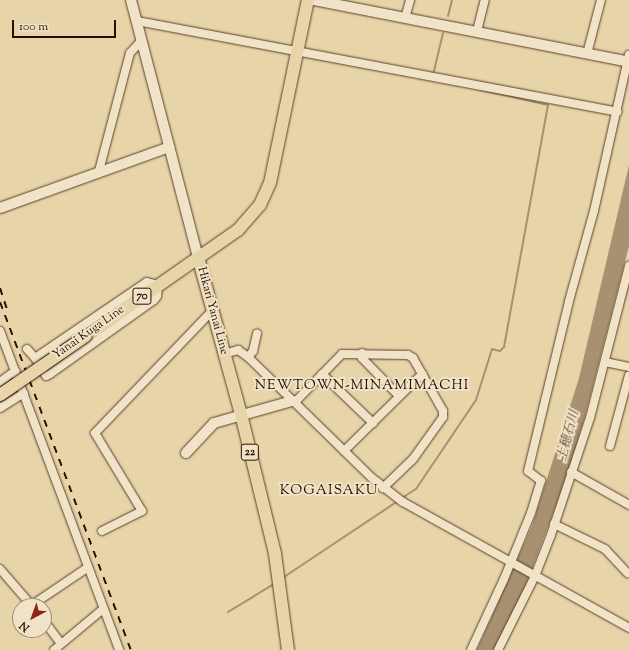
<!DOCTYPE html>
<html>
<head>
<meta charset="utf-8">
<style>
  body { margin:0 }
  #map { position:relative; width:629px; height:650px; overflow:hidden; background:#e8d4a9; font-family:"Sorts Mill Goudy","Noto Serif JP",serif }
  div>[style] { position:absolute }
  .water>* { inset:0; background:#a79170 }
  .stream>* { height:2px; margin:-1px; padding:0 1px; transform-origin:1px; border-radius:1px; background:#a79170 }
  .roads { filter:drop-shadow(0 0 1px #59402a) drop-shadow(0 0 1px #59402a) }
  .minor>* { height:8px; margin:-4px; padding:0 4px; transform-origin:4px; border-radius:4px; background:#f0e3c7 }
  .tertiary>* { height:10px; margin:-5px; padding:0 5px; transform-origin:5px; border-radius:5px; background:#f0e3c7 }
  .primary>* { height:12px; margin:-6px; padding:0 6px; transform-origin:6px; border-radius:6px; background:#e8d4a9 }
  .rail>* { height:2px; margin-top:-1px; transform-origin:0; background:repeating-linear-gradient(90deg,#290f00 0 7px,transparent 0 14px) }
  .bridges { filter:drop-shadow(0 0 1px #290f00) drop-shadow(0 0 1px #290f00) }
  .primary-bridge>* { height:12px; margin:-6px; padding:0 6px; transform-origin:6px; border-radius:6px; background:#e8d4a9 }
  span { translate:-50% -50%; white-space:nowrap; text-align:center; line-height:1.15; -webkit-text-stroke:4px #f0e3c7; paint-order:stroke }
  .shield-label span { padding:1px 3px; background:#f0e3c7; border:1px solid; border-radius:3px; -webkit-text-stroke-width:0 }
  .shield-label { font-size:11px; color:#290f00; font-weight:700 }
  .street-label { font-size:12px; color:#290f00 }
  .water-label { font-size:13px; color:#5b432d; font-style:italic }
  .quarter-label { font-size:14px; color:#290f00; letter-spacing:1px }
  .north { position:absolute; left:12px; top:598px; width:40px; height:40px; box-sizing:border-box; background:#f0e3c7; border:1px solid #a08e77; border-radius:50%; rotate:221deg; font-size:11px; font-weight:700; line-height:16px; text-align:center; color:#290f00 }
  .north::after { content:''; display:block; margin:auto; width:14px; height:18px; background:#8f2418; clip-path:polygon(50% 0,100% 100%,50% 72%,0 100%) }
  .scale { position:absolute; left:12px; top:20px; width:104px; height:18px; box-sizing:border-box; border:2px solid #290f00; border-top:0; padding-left:5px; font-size:12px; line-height:14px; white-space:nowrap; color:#290f00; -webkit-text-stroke:3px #f0e3c7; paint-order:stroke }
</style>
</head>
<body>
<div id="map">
  <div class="water">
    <i style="clip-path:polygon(629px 165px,629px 246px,584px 420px,565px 482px,527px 582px,495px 650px,477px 650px,532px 526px,579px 378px)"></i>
  </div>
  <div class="stream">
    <i style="left:448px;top:16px;width:16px;rotate:-76deg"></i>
    <i style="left:433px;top:75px;width:43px;rotate:-76.6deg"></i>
    <i style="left:402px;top:498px;width:17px;rotate:-33deg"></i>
    <i style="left:416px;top:489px;width:107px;rotate:-56deg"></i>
    <i style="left:476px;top:400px;width:53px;rotate:-72.6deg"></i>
    <i style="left:492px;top:349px;width:8px;rotate:14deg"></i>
    <i style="left:500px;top:351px;width:6px;rotate:-45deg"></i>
    <i style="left:504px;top:347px;width:246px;rotate:-79.7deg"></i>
    <i style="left:548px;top:105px;width:69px;rotate:-167.4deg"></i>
    <i style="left:284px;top:577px;width:137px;rotate:-33.7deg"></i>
    <i style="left:228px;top:612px;width:54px;rotate:-31.3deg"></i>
  </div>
  <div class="roads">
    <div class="minor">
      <i style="left:405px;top:18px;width:19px;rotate:-74deg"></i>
      <i style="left:137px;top:21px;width:489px;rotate:10.7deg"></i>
      <i style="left:477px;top:31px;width:32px;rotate:-76deg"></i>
      <i style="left:587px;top:54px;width:56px;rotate:-75.5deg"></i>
      <i style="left:99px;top:171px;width:122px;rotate:-75.3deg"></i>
      <i style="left:130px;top:53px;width:16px;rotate:-47deg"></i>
      <i style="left:0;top:331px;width:340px;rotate:69.5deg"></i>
      <i style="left:27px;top:349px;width:12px;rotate:48deg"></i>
      <i style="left:35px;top:358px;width:135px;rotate:-34.2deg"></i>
      <i style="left:147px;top:282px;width:11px;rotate:15deg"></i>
      <i style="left:158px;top:285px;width:11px;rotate:95deg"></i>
      <i style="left:157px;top:296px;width:5px;rotate:127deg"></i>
      <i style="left:154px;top:300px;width:128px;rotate:144.6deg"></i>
      <i style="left:50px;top:374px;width:4px;rotate:153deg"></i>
      <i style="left:46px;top:376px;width:21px;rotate:-121deg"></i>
      <i style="left:362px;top:353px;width:5px;rotate:90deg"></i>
      <i style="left:362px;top:358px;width:53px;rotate:45.8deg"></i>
      <i style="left:224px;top:354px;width:15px;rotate:-16deg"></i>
      <i style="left:238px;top:350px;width:12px;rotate:35deg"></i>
      <i style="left:248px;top:357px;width:173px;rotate:44.3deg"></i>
      <i style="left:372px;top:478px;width:39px;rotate:38deg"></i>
      <i style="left:403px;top:502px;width:259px;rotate:29.1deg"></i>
      <i style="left:248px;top:357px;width:8px;rotate:-50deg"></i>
      <i style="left:253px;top:351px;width:18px;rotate:-77deg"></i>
      <i style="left:605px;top:362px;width:25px;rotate:12deg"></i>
      <i style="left:322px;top:374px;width:71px;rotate:43.9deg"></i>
      <i style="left:0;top:382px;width:19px;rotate:-36deg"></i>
      <i style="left:292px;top:401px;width:5px;rotate:-11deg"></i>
      <i style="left:297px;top:400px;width:64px;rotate:-45.6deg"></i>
      <i style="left:342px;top:354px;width:66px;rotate:0.9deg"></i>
      <i style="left:408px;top:355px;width:6px;rotate:31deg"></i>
      <i style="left:413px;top:358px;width:61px;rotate:60.5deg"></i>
      <i style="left:443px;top:411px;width:6px;rotate:90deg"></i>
      <i style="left:443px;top:417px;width:52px;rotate:125.5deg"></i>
      <i style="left:413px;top:459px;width:42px;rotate:136deg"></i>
      <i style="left:0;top:408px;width:28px;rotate:-32deg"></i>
      <i style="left:610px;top:446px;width:73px;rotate:-75deg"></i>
      <i style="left:344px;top:451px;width:110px;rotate:-44.6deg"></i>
      <i style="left:571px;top:472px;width:67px;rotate:29.6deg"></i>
      <i style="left:554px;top:524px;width:57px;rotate:26.1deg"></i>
      <i style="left:605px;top:549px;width:33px;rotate:47deg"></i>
      <i style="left:102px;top:531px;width:45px;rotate:-26.6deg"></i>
      <i style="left:142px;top:511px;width:91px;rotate:-121.1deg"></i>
      <i style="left:95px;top:433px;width:170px;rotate:-46.2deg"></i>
      <i style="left:0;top:569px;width:49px;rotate:49.1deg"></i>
      <i style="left:32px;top:605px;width:66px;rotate:-33.9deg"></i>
      <i style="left:44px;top:621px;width:26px;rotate:53deg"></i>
      <i style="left:54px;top:650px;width:64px;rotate:-39.9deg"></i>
      <i style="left:471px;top:650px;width:78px;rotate:-65.1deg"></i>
      <i style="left:504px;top:579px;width:71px;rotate:-67.8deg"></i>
      <i style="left:531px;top:513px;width:34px;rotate:-73deg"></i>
      <i style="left:541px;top:481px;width:16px;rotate:-142deg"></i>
      <i style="left:528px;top:471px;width:175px;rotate:-76.4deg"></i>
      <i style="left:569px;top:301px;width:93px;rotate:-74.5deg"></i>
      <i style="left:594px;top:211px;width:160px;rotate:-77.4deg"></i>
      <i style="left:498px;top:650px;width:83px;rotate:-63.4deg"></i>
      <i style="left:535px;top:576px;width:44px;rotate:-68.7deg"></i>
      <i style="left:551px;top:535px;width:123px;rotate:-71.6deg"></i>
      <i style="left:590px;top:418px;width:157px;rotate:-75.6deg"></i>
    </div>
    <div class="tertiary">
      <i style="left:131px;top:0;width:266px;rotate:75.4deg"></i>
      <i style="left:314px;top:0;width:321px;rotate:11.1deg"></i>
      <i style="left:0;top:208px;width:180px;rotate:-19.8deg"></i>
      <i style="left:186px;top:453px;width:41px;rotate:-47deg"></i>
      <i style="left:214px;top:423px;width:81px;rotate:-15.8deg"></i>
    </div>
    <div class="primary">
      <i style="left:198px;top:257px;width:163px;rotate:74.7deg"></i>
      <i style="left:241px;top:414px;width:144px;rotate:76.3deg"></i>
      <i style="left:275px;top:554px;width:97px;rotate:82.3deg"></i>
      <i style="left:86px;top:336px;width:185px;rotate:-34.9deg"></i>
      <i style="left:238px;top:230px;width:33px;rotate:-49deg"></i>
      <i style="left:260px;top:205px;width:24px;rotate:-66deg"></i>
      <i style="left:270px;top:183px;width:187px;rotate:-78.3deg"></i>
    </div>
  </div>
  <div class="rail">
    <i style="left:0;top:288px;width:22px;rotate:72deg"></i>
    <i style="left:0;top:302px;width:372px;rotate:69.4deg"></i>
  </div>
  <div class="bridges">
    <div class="primary-bridge">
      <i style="left:0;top:395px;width:104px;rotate:-34.5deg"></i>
    </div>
  </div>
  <div class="shield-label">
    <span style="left:142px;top:296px">70</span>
    <span style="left:250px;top:452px">22</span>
  </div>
  <div class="street-label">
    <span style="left:212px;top:311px;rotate:75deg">Hikari Yanai Line</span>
    <span style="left:89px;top:333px;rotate:-35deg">Yanai Kuga Line</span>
  </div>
  <div class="water-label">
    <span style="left:569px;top:436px;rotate:-75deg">土穂石川</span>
  </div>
  <div class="quarter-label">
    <span style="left:362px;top:386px">NEWTOWN-MINAMIMACHI</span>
    <span style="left:329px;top:491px">KOGAISAKU</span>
  </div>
  <div class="north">N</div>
  <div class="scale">100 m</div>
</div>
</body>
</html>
